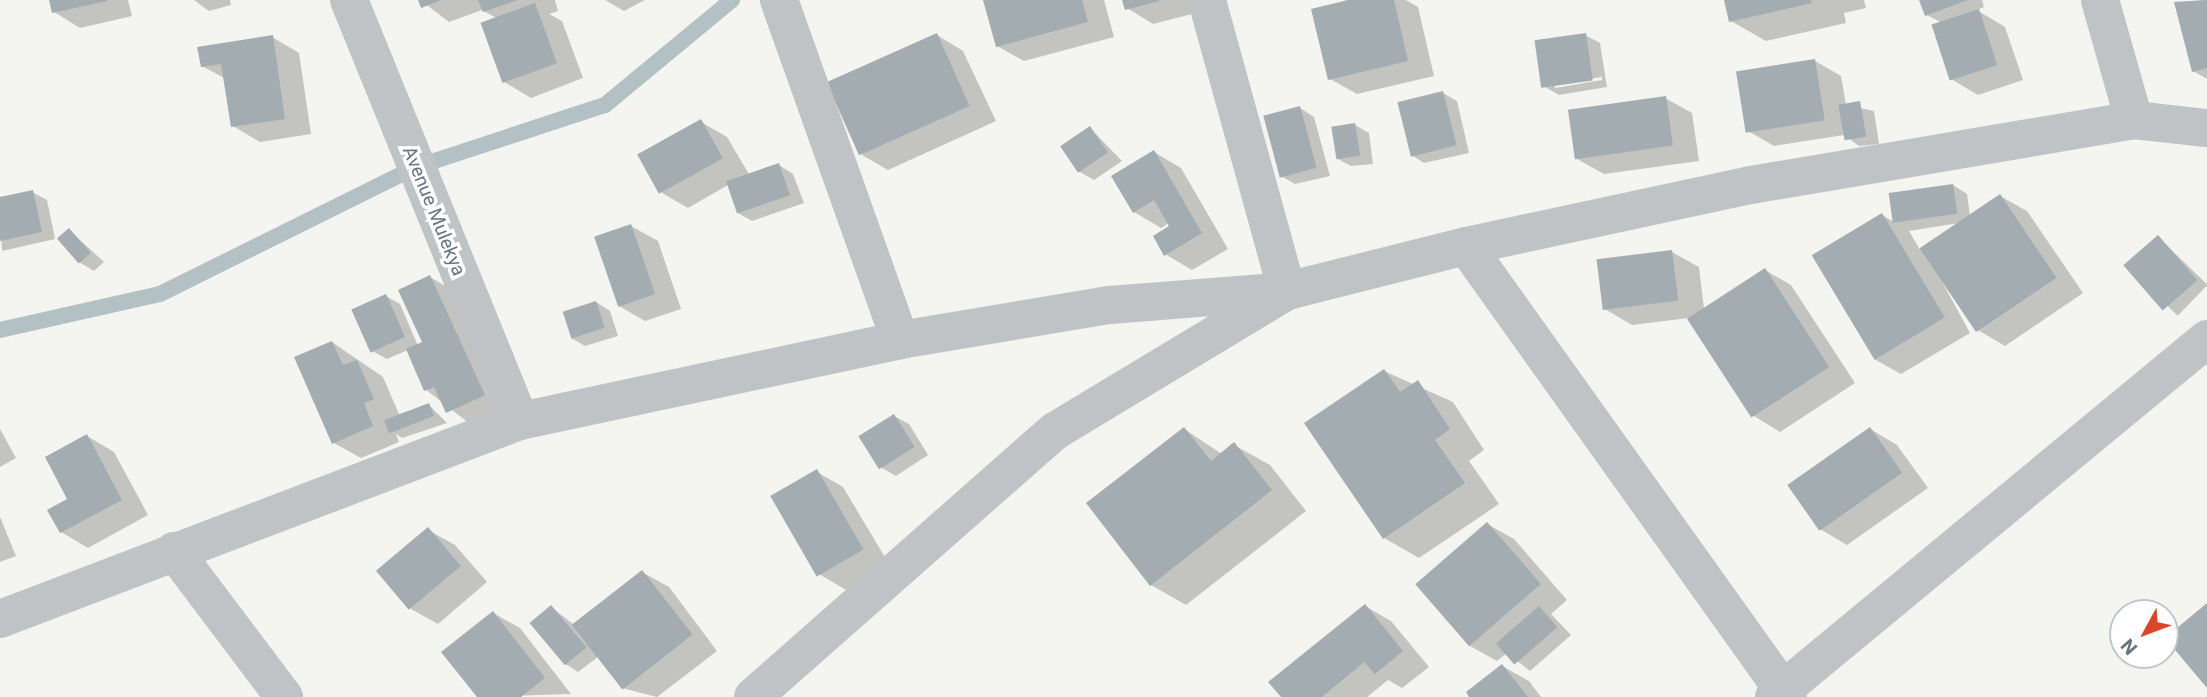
<!DOCTYPE html>
<html>
<head>
<meta charset="utf-8">
<style>
  body { margin:0 }
  #map { position:relative; width:2207px; height:697px; overflow:hidden; background:#f4f4f0; font-family:Roboto,sans-serif }
  div>[style] { position:absolute }
  .shadow>* { inset:0; background:#0003; transform-origin:0 0 }
  .stream>* { height:16px; margin:-8px; padding:0 8px; transform-origin:8px; border-radius:8px; background:#b3c1c4 }
  .building>* { inset:0; background:#a3acb1; transform-origin:0 0 }
  .minor>* { height:38px; margin:-19px; padding:0 19px; transform-origin:19px; border-radius:19px; background:#bfc3c6 }
  span { translate:-50% -50%; white-space:nowrap; text-align:center; line-height:1.15; -webkit-text-stroke:7px #fff; paint-order:stroke }
  .street-label { font-size:19px; color:#647580 }
  .north { position:absolute; left:2109px; top:599px; width:70px; height:70px; box-sizing:border-box; background:#fff; border:2px solid #c1c8cc; border-radius:50%; rotate:229deg; font-size:19px; font-weight:700; line-height:28px; text-align:center; color:#647580 }
  .north::after { content:''; display:block; margin:auto; width:24px; height:32px; background:#db4629; clip-path:polygon(50% 0,100% 100%,50% 72%,0 100%) }
</style>
</head>
<body>
<div id="map">
  <div class="shadow">
    <i style="clip-path:polygon(51px 0,128px 0,132px 16px,80px 28px,54px 12px)"></i>
    <i style="clip-path:polygon(194px 0,230px 0,231px 5px,209px 11px)"></i>
    <i style="clip-path:polygon(420px 0,555px 0,558px 11px,549px 14px,562px 21px,583px 78px,531px 98px,504px 82px,498px 19px,482px 10px,449px 22px)"></i>
    <i style="clip-path:polygon(605px 0,645px 0,624px 11px)"></i>
    <i style="clip-path:polygon(984px 0,1104px 0,1114px 37px,1024px 61px,997px 46px)"></i>
    <i style="clip-path:polygon(1124px 0,1192px 0,1196px 13px,1153px 24px,1127px 8px)"></i>
    <i style="clip-path:polygon(1356px 0,1406px 0,1418px 7px,1434px 76px,1357px 94px,1330px 79px)"></i>
    <i style="clip-path:polygon(1726px 0,1864px 0,1866px 8px,1844px 13px,1846px 23px,1766px 41px,1731px 21px)"></i>
    <i style="clip-path:polygon(1921px 0,1982px 0,1984px 7px,1977px 10px,2005px 27px,2023px 80px,1978px 95px,1951px 79px,1942px 23px,1927px 15px)"></i>
    <i style="clip-path:polygon(2207px 0,2207px 79px,2193px 71px,2176px 3px)"></i>
    <i style="clip-path:polygon(937px 35px,963px 51px,996px 121px,888px 170px,862px 155px)"></i>
    <i style="clip-path:polygon(evenodd,1585px 35px,1600px 43px,1607px 87px,1559px 95px,1545px 87px,1585px 35px,1602px 77px,1602px 80px,1555px 88px,1555px 84px,1602px 77px)"></i>
    <i style="clip-path:polygon(272px 37px,299px 53px,311px 134px,260px 142px,233px 126px,226px 79px,202px 66px)"></i>
    <i style="clip-path:polygon(1815px 61px,1841px 76px,1846px 105px,1874px 111px,1879px 144px,1859px 146px,1844px 135px,1774px 146px,1748px 131px)"></i>
    <i style="clip-path:polygon(1443px 93px,1457px 101px,1469px 153px,1424px 163px,1410px 154px)"></i>
    <i style="clip-path:polygon(1665px 98px,1692px 113px,1699px 161px,1604px 174px,1577px 159px)"></i>
    <i style="clip-path:polygon(1300px 108px,1314px 117px,1330px 176px,1295px 184px,1281px 176px)"></i>
    <i style="clip-path:polygon(701px 122px,727px 137px,750px 176px,779px 165px,793px 174px,804px 203px,752px 221px,738px 213px,728px 185px,688px 208px,662px 193px)"></i>
    <i style="clip-path:polygon(1355px 125px,1369px 133px,1373px 164px,1351px 166px,1336px 158px)"></i>
    <i style="clip-path:polygon(1090px 128px,1122px 161px,1094px 180px,1080px 172px)"></i>
    <i style="clip-path:polygon(1154px 152px,1181px 168px,1228px 249px,1192px 270px,1165px 254px,1169px 223px,1161px 228px,1134px 212px)"></i>
    <i style="clip-path:polygon(evenodd,1953px 185px,1967px 194px,1970px 216px,2000px 196px,2027px 211px,2083px 293px,2005px 346px,1978px 330px,1933px 265px,1970px 333px,1901px 374px,1874px 359px,1882px 215px,1896px 223px,1891px 195px,1953px 185px,1959px 223px,1920px 250px,1909px 231px,1959px 223px)"></i>
    <i style="clip-path:polygon(32px 192px,47px 200px,55px 239px,2px 251px,0 199px)"></i>
    <i style="clip-path:polygon(631px 226px,658px 241px,681px 309px,645px 321px,619px 306px)"></i>
    <i style="clip-path:polygon(69px 230px,104px 262px,94px 271px,79px 262px)"></i>
    <i style="left:2158px;top:237px;width:69px;height:43px;rotate:44deg"></i>
    <i style="clip-path:polygon(1672px 252px,1699px 267px,1704px 309px,1765px 270px,1791px 285px,1855px 383px,1780px 432px,1754px 416px,1689px 318px,1632px 325px,1605px 309px)"></i>
    <i style="clip-path:polygon(430px 277px,457px 293px,511px 411px,474px 427px,425px 389px,408px 350px,387px 359px,372px 351px,386px 296px,400px 304px,418px 346px,424px 343px)"></i>
    <i style="clip-path:polygon(596px 302px,610px 311px,618px 336px,585px 346px,571px 338px)"></i>
    <i style="clip-path:polygon(332px 342px,383px 377px,399px 414px,429px 405px,447px 423px,402px 438px,396px 434px,399px 442px,361px 458px,334px 443px)"></i>
    <i style="clip-path:polygon(1384px 371px,1453px 402px,1484px 450px,1469px 461px,1499px 504px,1419px 558px,1384px 538px)"></i>
    <i style="clip-path:polygon(894px 416px,909px 424px,928px 455px,896px 476px,882px 468px)"></i>
    <i style="clip-path:polygon(0 429px,16px 458px,0 467px)"></i>
    <i style="clip-path:polygon(1184px 429px,1222px 454px,1234px 445px,1270px 465px,1306px 511px,1186px 605px,1151px 585px)"></i>
    <i style="clip-path:polygon(1870px 429px,1897px 445px,1928px 488px,1847px 545px,1820px 529px)"></i>
    <i style="clip-path:polygon(87px 436px,114px 452px,148px 515px,88px 548px,61px 532px)"></i>
    <i style="clip-path:polygon(817px 472px,843px 487px,889px 564px,846px 590px,819px 574px)"></i>
    <i style="clip-path:polygon(0 517px,16px 556px,0 562px)"></i>
    <i style="clip-path:polygon(1487px 524px,1514px 539px,1567px 600px,1551px 614px,1571px 635px,1530px 671px,1507px 653px,1497px 661px,1470px 646px)"></i>
    <i style="clip-path:polygon(428px 530px,455px 545px,487px 582px,438px 624px,411px 609px)"></i>
    <i style="clip-path:polygon(642px 572px,669px 587px,717px 651px,657px 697px,622px 688px,598px 657px,578px 672px,564px 663px,551px 607px,573px 624px)"></i>
    <i style="clip-path:polygon(1365px 606px,1391px 621px,1429px 667px,1402px 688px,1388px 680px,1367px 697px,1283px 697px)"></i>
    <i style="clip-path:polygon(493px 613px,520px 628px,571px 694px,479px 697px)"></i>
    <i style="clip-path:polygon(1502px 666px,1529px 681px,1541px 697px,1472px 697px)"></i>
  </div>
  <div class="stream">
    <i style="left:0;top:330px;width:164px;rotate:-12.7deg"></i>
    <i style="left:160px;top:294px;width:286px;rotate:-26.4deg"></i>
    <i style="left:416px;top:167px;width:199px;rotate:-18.2deg"></i>
    <i style="left:605px;top:105px;width:165px;rotate:-39.6deg"></i>
  </div>
  <div class="building">
    <i style="clip-path:polygon(49px 0,107px 0,107px 1px,52px 13px)"></i>
    <i style="clip-path:polygon(418px 0,441px 0,421px 8px)"></i>
    <i style="clip-path:polygon(478px 0,518px 0,483px 12px)"></i>
    <i style="clip-path:polygon(983px 0,1082px 0,1088px 22px,996px 47px)"></i>
    <i style="clip-path:polygon(1122px 0,1159px 0,1159px 1px,1125px 10px)"></i>
    <i style="clip-path:polygon(1348px 0,1394px 0,1408px 61px,1328px 80px,1311px 9px)"></i>
    <i style="clip-path:polygon(1724px 0,1811px 0,1812px 3px,1729px 22px)"></i>
    <i style="clip-path:polygon(1919px 0,1968px 0,1925px 16px)"></i>
    <i style="clip-path:polygon(2207px 0,2207px 68px,2192px 72px,2174px 2px)"></i>
    <i style="left:535px;top:3px;width:64px;height:58px;rotate:70deg"></i>
    <i style="left:1979px;top:9px;width:59px;height:50px;rotate:72deg"></i>
    <i style="left:937px;top:33px;width:80px;height:121px;rotate:66deg"></i>
    <i style="left:1586px;top:33px;width:48px;height:52px;rotate:82deg"></i>
    <i style="clip-path:polygon(273px 35px,285px 119px,231px 127px,221px 64px,201px 67px,197px 47px)"></i>
    <i style="left:1815px;top:59px;width:62px;height:80px;rotate:81deg"></i>
    <i style="left:1443px;top:91px;width:56px;height:47px;rotate:76deg"></i>
    <i style="left:1666px;top:96px;width:50px;height:99px;rotate:82deg"></i>
    <i style="left:1860px;top:101px;width:36px;height:22px;rotate:80deg"></i>
    <i style="left:1300px;top:106px;width:64px;height:38px;rotate:75deg"></i>
    <i style="left:701px;top:119px;width:45px;height:73px;rotate:61deg"></i>
    <i style="left:1355px;top:123px;width:33px;height:24px;rotate:81deg"></i>
    <i style="left:1090px;top:126px;width:32px;height:36px;rotate:56deg"></i>
    <i style="clip-path:polygon(1154px 150px,1202px 233px,1164px 256px,1153px 236px,1169px 226px,1154px 200px,1133px 213px,1111px 176px)"></i>
    <i style="left:779px;top:163px;width:34px;height:56px;rotate:71deg"></i>
    <i style="left:1953px;top:184px;width:30px;height:65px;rotate:82deg"></i>
    <i style="clip-path:polygon(33px 190px,42px 232px,0 241px,0 197px)"></i>
    <i style="left:2000px;top:194px;width:101px;height:97px;rotate:56deg"></i>
    <i style="left:1882px;top:213px;width:122px;height:82px;rotate:59deg"></i>
    <i style="left:631px;top:224px;width:74px;height:39px;rotate:71deg"></i>
    <i style="left:69px;top:228px;width:33px;height:16px;rotate:49deg"></i>
    <i style="left:2158px;top:235px;width:60px;height:46px;rotate:49deg"></i>
    <i style="left:1672px;top:250px;width:51px;height:76px;rotate:83deg"></i>
    <i style="left:1765px;top:268px;width:118px;height:93px;rotate:57deg"></i>
    <i style="clip-path:polygon(430px 275px,485px 395px,446px 413px,434px 387px,424px 391px,406px 349px,422px 342px,398px 290px)"></i>
    <i style="left:386px;top:294px;width:47px;height:38px;rotate:66deg"></i>
    <i style="left:596px;top:301px;width:28px;height:35px;rotate:72deg"></i>
    <i style="clip-path:polygon(332px 341px,343px 365px,357px 360px,374px 399px,364px 403px,373px 426px,332px 444px,294px 357px)"></i>
    <i style="clip-path:polygon(1384px 369px,1400px 392px,1418px 380px,1450px 429px,1435px 440px,1465px 483px,1383px 539px,1304px 423px)"></i>
    <i style="left:429px;top:403px;width:14px;height:48px;rotate:69deg"></i>
    <i style="left:894px;top:414px;width:39px;height:42px;rotate:58deg"></i>
    <i style="clip-path:polygon(1184px 427px,1211px 461px,1234px 442px,1272px 490px,1150px 586px,1086px 503px)"></i>
    <i style="left:1870px;top:427px;width:56px;height:101px;rotate:55deg"></i>
    <i style="clip-path:polygon(87px 434px,122px 500px,60px 533px,47px 510px,67px 499px,45px 457px)"></i>
    <i style="left:817px;top:469px;width:93px;height:54px;rotate:60deg"></i>
    <i style="left:1487px;top:522px;width:82px;height:95px;rotate:49deg"></i>
    <i style="left:428px;top:527px;width:51px;height:68px;rotate:50deg"></i>
    <i style="left:642px;top:570px;width:82px;height:89px;rotate:52deg"></i>
    <i style="clip-path:polygon(2207px 603px,2207px 688px,2165px 638px)"></i>
    <i style="clip-path:polygon(1365px 604px,1403px 651px,1375px 674px,1364px 662px,1322px 697px,1281px 697px,1268px 682px)"></i>
    <i style="left:551px;top:605px;width:55px;height:28px;rotate:50deg"></i>
    <i style="left:1539px;top:606px;width:28px;height:57px;rotate:49deg"></i>
    <i style="clip-path:polygon(493px 611px,545px 678px,521px 697px,477px 697px,441px 652px)"></i>
    <i style="clip-path:polygon(1502px 664px,1528px 697px,1469px 697px,1466px 692px)"></i>
  </div>
  <div class="minor">
    <i style="left:349px;top:0;width:454px;rotate:67.9deg"></i>
    <i style="left:779px;top:0;width:361px;rotate:70.4deg"></i>
    <i style="left:2100px;top:0;width:125px;rotate:74.2deg"></i>
    <i style="left:1466px;top:246px;width:291px;rotate:-12.1deg"></i>
    <i style="left:1751px;top:185px;width:388px;rotate:-9.6deg"></i>
    <i style="left:2134px;top:120px;width:73px;rotate:6.3deg"></i>
    <i style="left:174px;top:551px;width:183px;rotate:53deg"></i>
    <i style="left:0;top:619px;width:556px;rotate:-20.85deg"></i>
    <i style="left:520px;top:421px;width:389px;rotate:-12deg"></i>
    <i style="left:900px;top:340px;width:213px;rotate:-9.5deg"></i>
    <i style="left:1110px;top:305px;width:178px;rotate:-4.5deg"></i>
    <i style="left:1287px;top:291px;width:185px;rotate:-14.1deg"></i>
    <i style="left:1466px;top:246px;width:554px;rotate:54.47deg"></i>
    <i style="left:753px;top:697px;width:402px;rotate:-41.4deg"></i>
    <i style="left:1055px;top:431px;width:271px;rotate:-31.1deg"></i>
    <i style="left:1287px;top:291px;width:302px;rotate:-105.4deg"></i>
    <i style="left:1774px;top:697px;width:562px;rotate:-39.58deg"></i>
  </div>
  <div class="street-label">
    <span style="left:434px;top:211px;rotate:68deg">Avenue Mulekya</span>
  </div>
  <div class="north">N</div>
</div>
</body>
</html>
